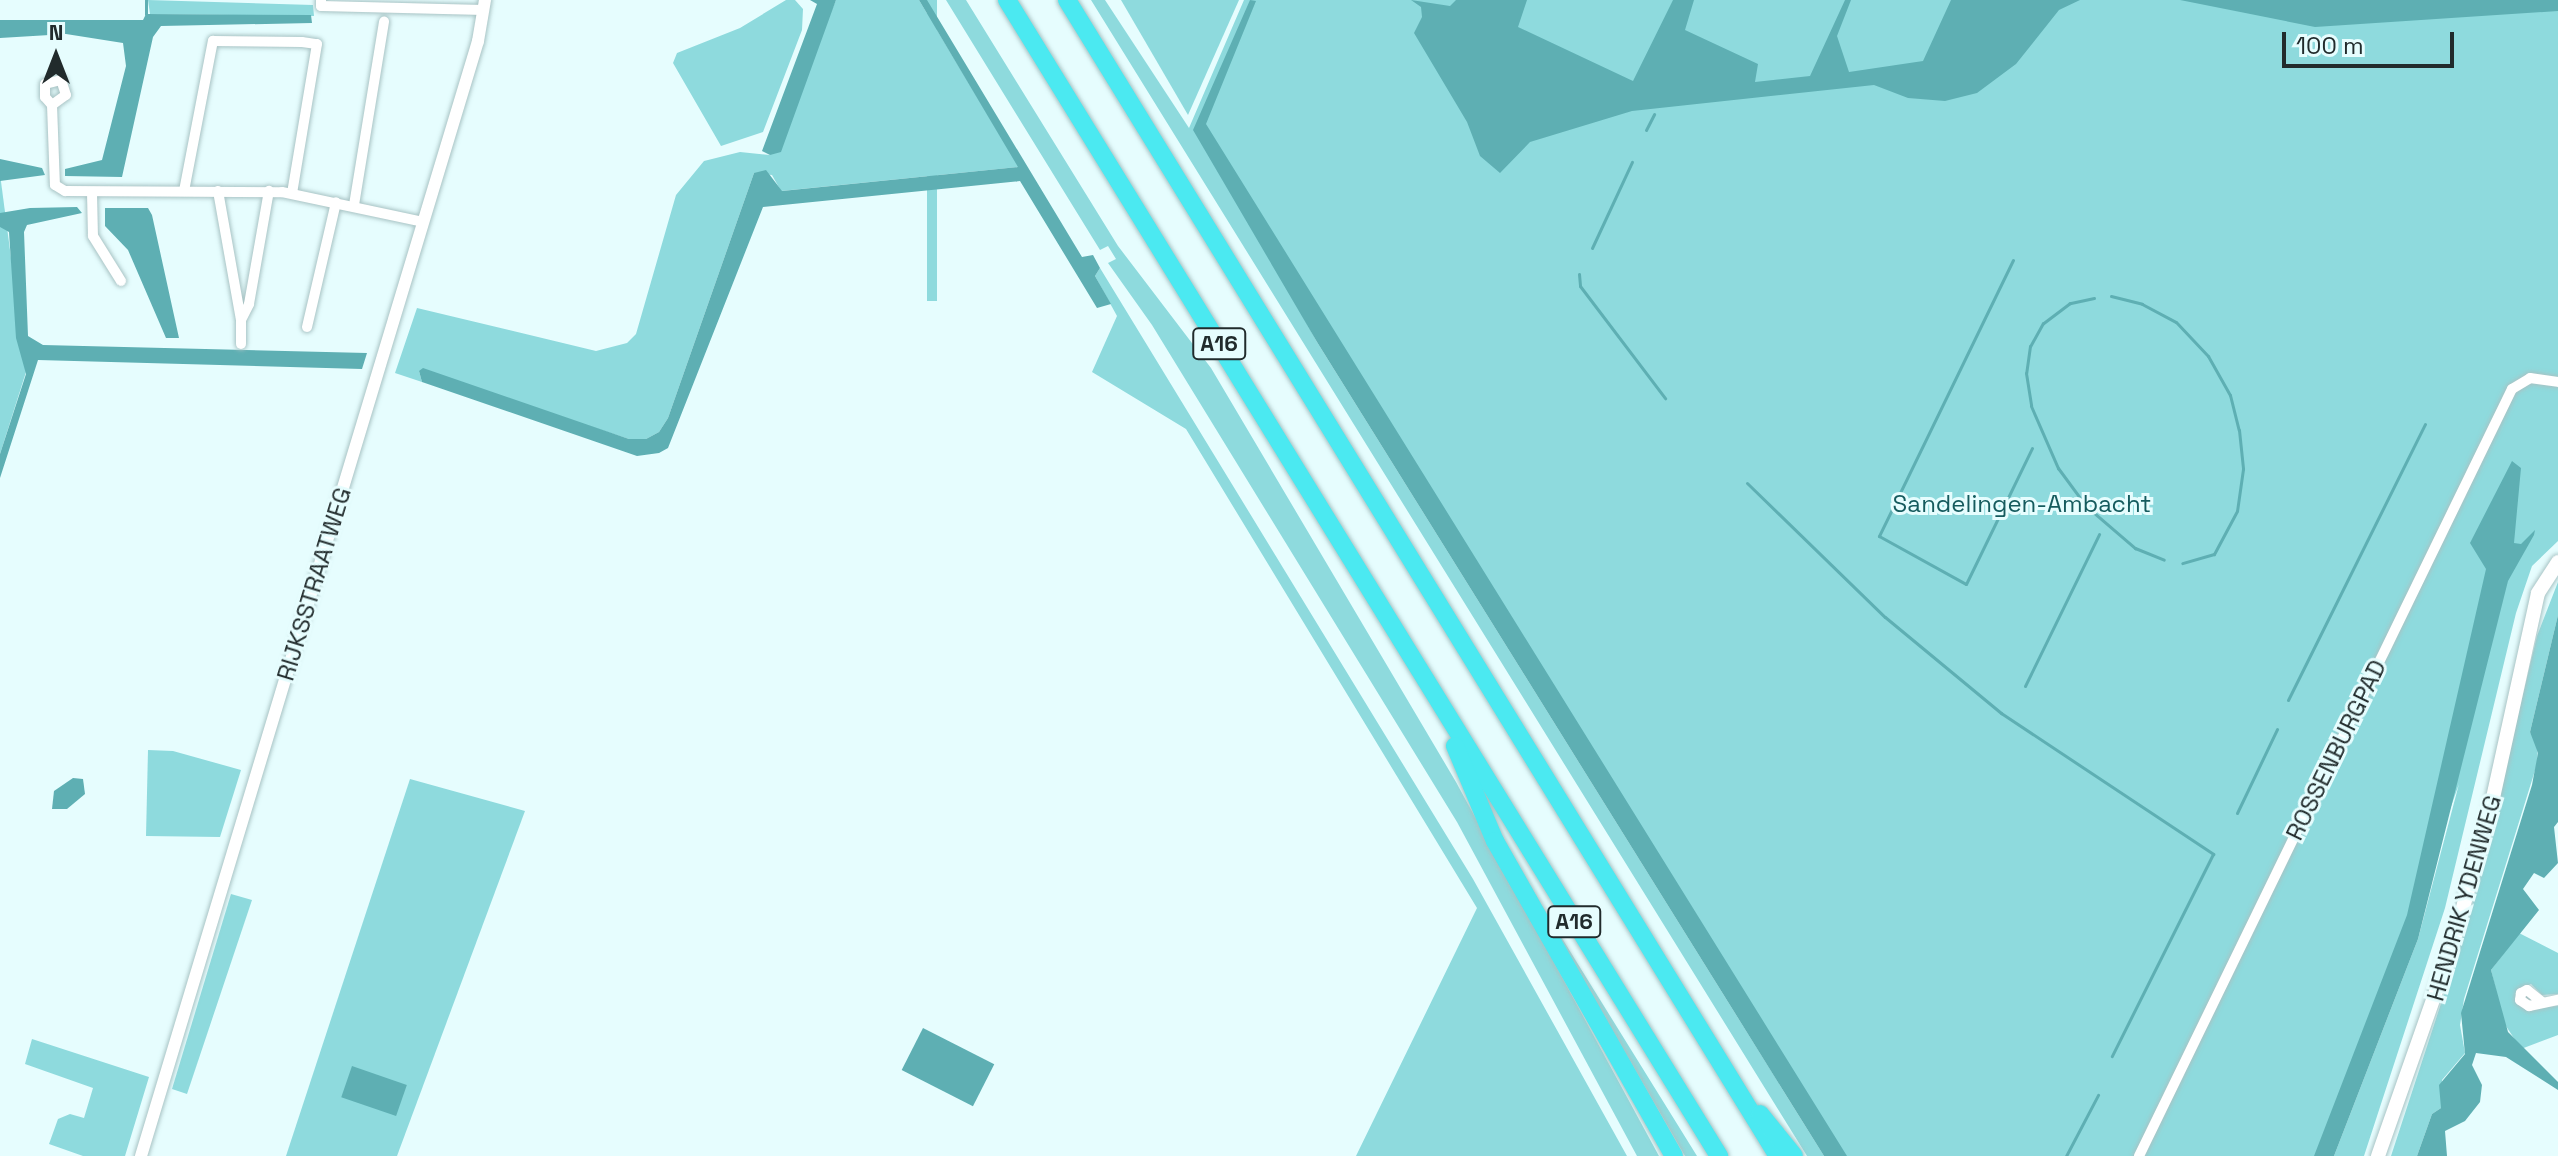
<!DOCTYPE html>
<html>
<head>
<meta charset="utf-8">
<style>
  body { margin:0 }
  #map { position:relative; width:2558px; height:1156px; overflow:hidden; background:#e6fdfe; font-family:"Space Grotesk",sans-serif }
  div>[style] { position:absolute }
  .green>* { inset:0; background:#8edadd; transform-origin:0 0 }
  .water>* { inset:0; background:#5eafb3; transform-origin:0 0 }
  .stream>* { height:3px; margin:-1.5px; padding:0 1.5px; transform-origin:1.5px; border-radius:1.5px; background:#5eafb3 }
  .roads { filter:drop-shadow(0 0 2px #a8c3c4) drop-shadow(0 0 2px #a8c3c4) }
  .minor>* { height:10px; margin:-5px; padding:0 5px; transform-origin:5px; border-radius:5px; background:#fff }
  .tertiary>* { height:12px; margin:-6px; padding:0 6px; transform-origin:6px; border-radius:6px; background:#fff }
  .secondary>* { height:14px; margin:-7px; padding:0 7px; transform-origin:7px; border-radius:7px; background:#fff }
  .motorway>* { height:18px; margin:-9px; padding:0 9px; transform-origin:9px; border-radius:9px; background:#4be9f1 }
  span { translate:-50% -50%; white-space:nowrap; text-align:center; line-height:1.15; -webkit-text-stroke:6px #e6fdfe; paint-order:stroke }
  .shield-label span { padding:2px 6px; background:#e6fdfe; border:2px solid; border-radius:6px; -webkit-text-stroke-width:0 }
  .shield-label { font-size:22px; color:#212b2c; font-weight:700 }
  .park-label { font-size:24px; color:#155b5e }
  .street-label { font-size:24px; color:#212b2c }
  .north { position:absolute; left:16px; top:16px; width:80px; height:80px; -webkit-text-stroke:6px #e6fdfe; paint-order:stroke; rotate:0deg; font-size:22px; font-weight:700; line-height:32px; text-align:center; color:#212b2c }
  .north::after { content:''; display:block; margin:auto; width:28px; height:36px; background:#212b2c; clip-path:polygon(50% 0,100% 100%,50% 72%,0 100%) }
  .scale { position:absolute; left:2282px; top:32px; width:172px; height:36px; box-sizing:border-box; border:4px solid #212b2c; border-top:0; padding-left:10px; font-size:24px; line-height:28px; white-space:nowrap; color:#212b2c; -webkit-text-stroke:6px #e6fdfe; paint-order:stroke }
</style>
</head>
<body>
<div id="map">
  <div class="green">
    <i style="clip-path:polygon(148px 0,313px 5px,314px 16px,150px 14px)"></i>
    <i style="clip-path:polygon(786px 0,795px 0,803px 9px,802px 30px,763px 132px,721px 146px,673px 63px,677px 53px,740px 28px)"></i>
    <i style="clip-path:polygon(836px 0,919px 0,1019px 167px,781px 191px,772px 175px,754px 173px,668px 418px,659px 432px,646px 439px,629px 439px,419px 371px,422px 382px,395px 373px,417px 308px,596px 351px,627px 343px,636px 334px,676px 195px,704px 161px,740px 152px,770px 155px)"></i>
    <i style="left:927px;top:0;width:10px;height:301px"></i>
    <i style="clip-path:polygon(946px 0,966px 0,1118px 246px,1211px 368px,1456px 782px,1659px 1156px,1637px 1156px,1457px 822px,1152px 325px,1108px 263px,1116px 259px,1108px 246px,1100px 250px)"></i>
    <i style="clip-path:polygon(1091px 0,1105px 0,1189px 128px,1244px 0,2558px 0,2558px 541px,2532px 566px,2516px 613px,2445px 908px,2364px 1156px,2334px 1156px,2418px 939px,2459px 784px,2326px 1156px,1842px 1156px,1258px 236px,1317px 342px,1824px 1156px,1807px 1156px)"></i>
    <i style="clip-path:polygon(1121px 0,1239px 0,1188px 115px)"></i>
    <i style="clip-path:polygon(0 174px,26px 372px,0 454px)"></i>
    <i style="clip-path:polygon(1100px 268px,1473px 879px,1627px 1156px,1356px 1156px,1477px 908px,1186px 429px,1092px 372px,1117px 316px,1095px 276px)"></i>
    <i style="clip-path:polygon(2558px 582px,2558px 615px,2530px 732px,2538px 746px,2537px 764px,2464px 999px,2460px 1025px,2465px 1053px,2442px 1080px,2441px 1108px,2432px 1114px,2417px 1156px,2391px 1156px,2470px 915px,2537px 636px)"></i>
    <i style="clip-path:polygon(148px 750px,173px 751px,241px 770px,220px 837px,146px 836px)"></i>
    <i style="clip-path:polygon(410px 779px,525px 811px,397px 1156px,286px 1156px)"></i>
    <i style="clip-path:polygon(1523px 875px,1576px 961px,1697px 1156px,1685px 1156px)"></i>
    <i style="clip-path:polygon(231px 894px,252px 900px,187px 1094px,172px 1089px)"></i>
    <i style="clip-path:polygon(2519px 933px,2558px 953px,2558px 994px,2542px 995px,2531px 984px,2519px 989px,2516px 998px,2523px 1008px,2558px 1006px,2558px 1035px,2521px 1049px,2504px 1023px,2491px 970px)"></i>
    <i style="clip-path:polygon(32px 1039px,149px 1077px,125px 1156px,83px 1156px,49px 1144px,58px 1119px,70px 1114px,84px 1118px,93px 1088px,25px 1064px)"></i>
  </div>
  <div class="water">
    <i style="clip-path:polygon(810px 0,836px 0,781px 152px,770px 155px,762px 151px,817px 4px)"></i>
    <i style="clip-path:polygon(919px 0,927px 0,1082px 257px,1093px 255px,1100px 268px,1095px 276px,1111px 304px,1097px 308px,1020px 181px,763px 207px,668px 448px,659px 453px,637px 456px,422px 382px,419px 371px,423px 368px,629px 439px,646px 439px,659px 432px,668px 418px,754px 173px,766px 170px,782px 191px,1018px 167px)"></i>
    <i style="clip-path:polygon(1250px 0,1256px 1px,1206px 124px,1847px 1156px,1824px 1156px,1819px 1148px,1317px 342px,1193px 130px)"></i>
    <i style="clip-path:polygon(1411px 0,1450px 6px,1456px 0,1527px 0,1518px 27px,1633px 81px,1673px 0,1694px 0,1685px 30px,1758px 64px,1755px 82px,1810px 76px,1845px 0,1851px 0,1837px 36px,1849px 72px,1923px 61px,1951px 0,2080px 0,2059px 10px,2016px 64px,1977px 93px,1945px 101px,1908px 98px,1874px 85px,1632px 111px,1530px 142px,1500px 173px,1480px 156px,1467px 122px,1414px 33px,1422px 17px,1421px 7px)"></i>
    <i style="clip-path:polygon(2180px 0,2558px 0,2558px 11px,2315px 27px)"></i>
    <i style="clip-path:polygon(146px 14px,311px 15px,312px 23px,161px 26px,153px 37px,122px 177px,65px 176px,65px 169px,102px 160px,126px 66px,123px 43px,66px 34px,0 38px,0 20px,143px 20px)"></i>
    <i style="clip-path:polygon(0 159px,42px 168px,45px 175px,0 181px)"></i>
    <i style="clip-path:polygon(30px 208px,77px 207px,82px 213px,27px 225px,24px 232px,28px 336px,43px 345px,367px 353px,362px 369px,38px 360px,0 478px,0 454px,26px 374px,16px 338px,9px 232px,0 227px,0 213px)"></i>
    <i style="clip-path:polygon(105px 208px,148px 208px,152px 215px,179px 338px,166px 338px,128px 250px,105px 226px)"></i>
    <i style="clip-path:polygon(2512px 461px,2521px 468px,2514px 543px,2521px 544px,2535px 530px,2534px 535px,2508px 581px,2418px 939px,2334px 1156px,2314px 1156px,2407px 915px,2486px 569px,2470px 543px)"></i>
    <i style="clip-path:polygon(2558px 615px,2558px 822px,2554px 827px,2558px 863px,2544px 878px,2534px 873px,2523px 889px,2539px 910px,2491px 970px,2508px 1032px,2558px 1082px,2558px 1090px,2506px 1057px,2476px 1053px,2472px 1065px,2482px 1085px,2480px 1102px,2465px 1121px,2445px 1131px,2447px 1156px,2417px 1156px,2432px 1114px,2441px 1108px,2439px 1085px,2465px 1054px,2461px 1013px,2532px 785px,2538px 753px,2530px 732px)"></i>
    <i style="clip-path:polygon(73px 778px,83px 779px,85px 794px,67px 809px,52px 809px,54px 791px)"></i>
    <i style="left:923px;top:1028px;width:80px;height:47px;rotate:27deg"></i>
    <i style="left:352px;top:1066px;width:58px;height:33px;rotate:19deg"></i>
  </div>
  <div class="stream">
    <i style="left:146px;top:14px;width:14px;rotate:-90deg"></i>
    <i style="left:1646px;top:130px;width:18px;rotate:-63deg"></i>
    <i style="left:1592px;top:248px;width:95px;rotate:-65.1deg"></i>
    <i style="left:2013px;top:260px;width:307px;rotate:115.9deg"></i>
    <i style="left:1879px;top:536px;width:99px;rotate:28.9deg"></i>
    <i style="left:1966px;top:584px;width:151px;rotate:-64.1deg"></i>
    <i style="left:1579px;top:274px;width:12px;rotate:85deg"></i>
    <i style="left:1580px;top:286px;width:141px;rotate:52.8deg"></i>
    <i style="left:2111px;top:296px;width:32px;rotate:14deg"></i>
    <i style="left:2142px;top:304px;width:38px;rotate:28deg"></i>
    <i style="left:2176px;top:322px;width:47px;rotate:46.7deg"></i>
    <i style="left:2208px;top:356px;width:45px;rotate:60.6deg"></i>
    <i style="left:2230px;top:395px;width:36px;rotate:76deg"></i>
    <i style="left:2239px;top:430px;width:39px;rotate:84deg"></i>
    <i style="left:2243px;top:469px;width:42px;rotate:98.1deg"></i>
    <i style="left:2237px;top:511px;width:49px;rotate:118.1deg"></i>
    <i style="left:2214px;top:554px;width:33px;rotate:164deg"></i>
    <i style="left:2094px;top:298px;width:25px;rotate:168deg"></i>
    <i style="left:2070px;top:303px;width:34px;rotate:143deg"></i>
    <i style="left:2043px;top:323px;width:26px;rotate:119deg"></i>
    <i style="left:2030px;top:346px;width:27px;rotate:98deg"></i>
    <i style="left:2026px;top:373px;width:33px;rotate:81deg"></i>
    <i style="left:2031px;top:406px;width:68px;rotate:66.5deg"></i>
    <i style="left:2058px;top:468px;width:47px;rotate:53.6deg"></i>
    <i style="left:2086px;top:506px;width:65px;rotate:40.6deg"></i>
    <i style="left:2135px;top:548px;width:31px;rotate:22deg"></i>
    <i style="left:1747px;top:483px;width:192px;rotate:44.2deg"></i>
    <i style="left:1885px;top:617px;width:151px;rotate:39.6deg"></i>
    <i style="left:2001px;top:713px;width:255px;rotate:33.6deg"></i>
    <i style="left:2213px;top:854px;width:226px;rotate:116.6deg"></i>
    <i style="left:2025px;top:686px;width:169px;rotate:-64deg"></i>
    <i style="left:2288px;top:700px;width:308px;rotate:-63.6deg"></i>
    <i style="left:2237px;top:813px;width:93px;rotate:-64.5deg"></i>
    <i style="left:2066px;top:1156px;width:69px;rotate:-62.3deg"></i>
  </div>
  <div class="roads">
    <div class="minor">
      <i style="left:321px;top:0;width:6px;rotate:90deg"></i>
      <i style="left:321px;top:6px;width:163px;rotate:1.4deg"></i>
      <i style="left:52px;top:105px;width:17px;rotate:-36deg"></i>
      <i style="left:66px;top:95px;width:16px;rotate:-108deg"></i>
      <i style="left:61px;top:80px;width:16px;rotate:166deg"></i>
      <i style="left:45px;top:84px;width:13px;rotate:90deg"></i>
      <i style="left:45px;top:97px;width:11px;rotate:49deg"></i>
      <i style="left:52px;top:105px;width:80px;rotate:87.9deg"></i>
      <i style="left:55px;top:185px;width:12px;rotate:31deg"></i>
      <i style="left:65px;top:191px;width:217px;rotate:0.3deg"></i>
      <i style="left:282px;top:192px;width:144px;rotate:12deg"></i>
      <i style="left:184px;top:191px;width:153px;rotate:-79.1deg"></i>
      <i style="left:213px;top:41px;width:89px;rotate:0.6deg"></i>
      <i style="left:302px;top:42px;width:15px;rotate:8deg"></i>
      <i style="left:317px;top:44px;width:151px;rotate:99.5deg"></i>
      <i style="left:218px;top:191px;width:131px;rotate:79.9deg"></i>
      <i style="left:92px;top:193px;width:43px;rotate:88.7deg"></i>
      <i style="left:93px;top:236px;width:53px;rotate:58.1deg"></i>
      <i style="left:354px;top:205px;width:186px;rotate:-80.7deg"></i>
      <i style="left:307px;top:327px;width:128px;rotate:-76.9deg"></i>
      <i style="left:241px;top:344px;width:24px;rotate:-90deg"></i>
      <i style="left:241px;top:320px;width:18px;rotate:-63deg"></i>
      <i style="left:249px;top:304px;width:115px;rotate:-80deg"></i>
      <i style="left:2542px;top:1002px;width:19px;rotate:-141deg"></i>
      <i style="left:2527px;top:990px;width:7px;rotate:153deg"></i>
      <i style="left:2521px;top:993px;width:7px;rotate:98deg"></i>
      <i style="left:2520px;top:1000px;width:11px;rotate:34deg"></i>
      <i style="left:2529px;top:1006px;width:30px;rotate:-12deg"></i>
      <i style="left:2139px;top:1156px;width:853px;rotate:-64.07deg"></i>
      <i style="left:2512px;top:389px;width:21px;rotate:-31deg"></i>
      <i style="left:2530px;top:378px;width:28px;rotate:8deg"></i>
    </div>
    <div class="tertiary">
      <i style="left:141px;top:1156px;width:1165px;rotate:-73.18deg"></i>
      <i style="left:478px;top:41px;width:42px;rotate:-80.3deg"></i>
    </div>
    <div class="secondary">
      <i style="left:2378px;top:1156px;width:223px;rotate:-70.6deg"></i>
      <i style="left:2452px;top:946px;width:135px;rotate:-74.1deg"></i>
      <i style="left:2489px;top:816px;width:228px;rotate:-77.6deg"></i>
      <i style="left:2538px;top:593px;width:37px;rotate:-57deg"></i>
    </div>
    <div class="motorway">
      <i style="left:1007px;top:0;width:1358px;rotate:58.37deg"></i>
      <i style="left:1067px;top:0;width:1357px;rotate:58.41deg"></i>
      <i style="left:1455px;top:746px;width:103px;rotate:67.2deg"></i>
      <i style="left:1495px;top:841px;width:362px;rotate:60.4deg"></i>
      <i style="left:1760px;top:1114px;width:54px;rotate:51deg"></i>
    </div>
  </div>
  <div class="shield-label">
    <span style="left:1219px;top:344px">A16</span>
    <span style="left:1574px;top:922px">A16</span>
  </div>
  <div class="park-label">
    <span style="left:2022px;top:504px">Sandelingen-Ambacht</span>
  </div>
  <div class="street-label">
    <span style="left:314px;top:584px;rotate:-73deg">RIJKSSTRAATWEG</span>
    <span style="left:2336px;top:750px;rotate:-64deg">ROSSENBURGPAD</span>
    <span style="left:2464px;top:898px;rotate:-74deg">HENDRIK YDENWEG</span>
  </div>
  <div class="north">N</div>
  <div class="scale">100 m</div>
</div>
</body>
</html>
